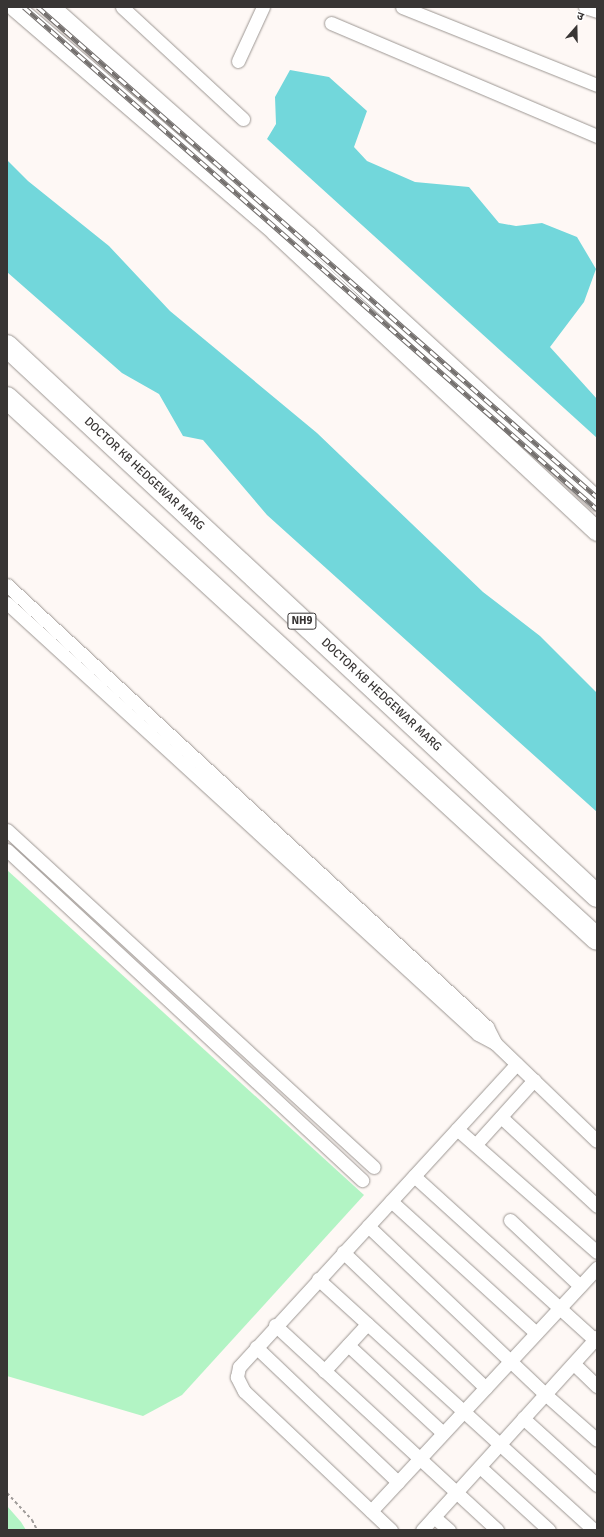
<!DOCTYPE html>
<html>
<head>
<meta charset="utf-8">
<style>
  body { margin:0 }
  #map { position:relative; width:604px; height:1537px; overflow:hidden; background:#fef8f5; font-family:Signika,"Noto Sans Devanagari",sans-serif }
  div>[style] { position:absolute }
  .green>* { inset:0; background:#b2f4c4 }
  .water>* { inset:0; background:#72d7db }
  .path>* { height:2px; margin-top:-1px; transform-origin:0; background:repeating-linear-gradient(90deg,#a09c9a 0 3px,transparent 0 6px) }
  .roads { filter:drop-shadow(0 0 1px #9c9692) drop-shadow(0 0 1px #9c9692) }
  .street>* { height:13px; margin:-6.5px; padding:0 6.5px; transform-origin:6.5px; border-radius:6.5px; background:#fff }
  .secondary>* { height:19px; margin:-9.5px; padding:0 9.5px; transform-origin:9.5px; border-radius:9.5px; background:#fff }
  .highway>* { height:22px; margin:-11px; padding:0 11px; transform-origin:11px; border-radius:11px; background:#fff }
  .rail>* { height:4.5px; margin-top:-2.25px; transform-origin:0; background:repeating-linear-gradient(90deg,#fff 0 9px,#736f6d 0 18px); box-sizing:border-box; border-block:1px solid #736f6d }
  span { translate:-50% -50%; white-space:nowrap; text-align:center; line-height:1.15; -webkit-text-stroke:4px #fff; paint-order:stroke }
  .shield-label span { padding:1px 3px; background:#fff; border:1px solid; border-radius:3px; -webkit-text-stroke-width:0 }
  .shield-label { font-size:11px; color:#383534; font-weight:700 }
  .street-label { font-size:12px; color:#383534 }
  .frame { position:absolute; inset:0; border:8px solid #383534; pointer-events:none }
  .north { position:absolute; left:556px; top:8px; width:40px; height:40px; -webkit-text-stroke:3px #fff; paint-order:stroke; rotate:20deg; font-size:11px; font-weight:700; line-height:16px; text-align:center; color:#383534 }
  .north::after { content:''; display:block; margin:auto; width:14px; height:18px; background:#383534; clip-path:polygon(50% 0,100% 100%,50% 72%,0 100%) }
</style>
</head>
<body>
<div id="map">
  <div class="green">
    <i style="clip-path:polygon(7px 870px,364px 1195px,182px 1395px,143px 1416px,7px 1376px)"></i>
    <i style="clip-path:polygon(7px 1506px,21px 1522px,26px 1530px,7px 1530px)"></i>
  </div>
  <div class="water">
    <i style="clip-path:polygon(290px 70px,329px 77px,367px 111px,354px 147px,367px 161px,415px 182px,469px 187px,499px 223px,516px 226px,542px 223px,577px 237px,596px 269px,584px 302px,550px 347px,597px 399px,597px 438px,267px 139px,276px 124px,275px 97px)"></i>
    <i style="clip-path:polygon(7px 160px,28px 181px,109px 246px,170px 311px,317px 433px,483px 592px,540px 636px,597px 693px,597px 812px,267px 515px,203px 440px,183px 436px,159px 394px,122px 373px,7px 272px)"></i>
  </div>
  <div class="path">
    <i style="left:7px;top:1493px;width:37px;rotate:47deg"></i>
    <i style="left:32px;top:1520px;width:11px;rotate:63deg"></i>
  </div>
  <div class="roads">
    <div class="street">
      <i style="left:122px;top:7px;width:165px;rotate:42.8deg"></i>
      <i style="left:402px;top:7px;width:210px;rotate:21.8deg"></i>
      <i style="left:585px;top:7px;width:13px;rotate:18deg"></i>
      <i style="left:331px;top:23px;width:289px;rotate:23deg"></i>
      <i style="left:238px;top:61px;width:60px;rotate:-65.2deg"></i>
      <i style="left:7px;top:585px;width:653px;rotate:42.64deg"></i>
      <i style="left:487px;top:1027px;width:18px;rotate:63deg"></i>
      <i style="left:495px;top:1043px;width:141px;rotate:43.9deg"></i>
      <i style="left:7px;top:603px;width:638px;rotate:42.46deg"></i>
      <i style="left:478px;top:1034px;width:19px;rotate:28deg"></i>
      <i style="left:7px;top:830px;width:498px;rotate:42.6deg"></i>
      <i style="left:7px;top:850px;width:485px;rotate:42.9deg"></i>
      <i style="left:501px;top:1117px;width:131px;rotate:42.8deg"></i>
      <i style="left:457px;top:1129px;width:186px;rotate:41.3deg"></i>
      <i style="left:477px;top:1143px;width:85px;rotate:-47.9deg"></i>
      <i style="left:414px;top:1176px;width:247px;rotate:42.2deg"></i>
      <i style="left:391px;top:1201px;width:196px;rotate:42.3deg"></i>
      <i style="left:510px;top:1220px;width:96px;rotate:43.3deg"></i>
      <i style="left:368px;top:1226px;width:244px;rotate:43.5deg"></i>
      <i style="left:545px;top:1394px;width:69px;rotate:41.5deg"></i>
      <i style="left:343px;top:1252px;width:197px;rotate:43.6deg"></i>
      <i style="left:318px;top:1279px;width:373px;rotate:42.3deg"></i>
      <i style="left:275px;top:1325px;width:302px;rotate:42.7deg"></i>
      <i style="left:348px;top:1345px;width:129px;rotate:42.8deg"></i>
      <i style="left:256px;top:1347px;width:196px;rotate:43.6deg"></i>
      <i style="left:574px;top:1364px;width:32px;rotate:44deg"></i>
      <i style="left:324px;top:1371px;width:64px;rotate:-47.5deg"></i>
      <i style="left:523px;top:1418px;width:100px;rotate:42.2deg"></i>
      <i style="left:480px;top:1467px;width:93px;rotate:42.4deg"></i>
      <i style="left:371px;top:1511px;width:332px;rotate:-47.1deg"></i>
      <i style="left:434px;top:1517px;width:20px;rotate:41deg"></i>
      <i style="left:391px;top:1530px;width:202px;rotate:-136.6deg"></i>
      <i style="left:244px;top:1391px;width:16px;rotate:-117deg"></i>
      <i style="left:237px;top:1377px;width:10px;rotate:-79deg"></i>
      <i style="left:239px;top:1367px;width:411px;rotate:-47.5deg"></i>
      <i style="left:422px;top:1530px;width:261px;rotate:-47.8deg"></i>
    </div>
    <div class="secondary">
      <i style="left:15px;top:7px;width:343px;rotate:40.7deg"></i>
      <i style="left:275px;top:231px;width:440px;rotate:43deg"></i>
      <i style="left:50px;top:7px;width:344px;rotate:41.6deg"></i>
      <i style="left:307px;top:235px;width:394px;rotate:42.5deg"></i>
    </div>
    <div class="highway">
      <i style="left:7px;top:346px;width:807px;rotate:42.99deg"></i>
      <i style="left:7px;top:398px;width:800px;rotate:42.52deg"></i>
    </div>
  </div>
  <div class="rail">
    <i style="left:24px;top:7px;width:762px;rotate:41.22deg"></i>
    <i style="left:38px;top:7px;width:743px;rotate:41.24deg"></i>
  </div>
  <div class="shield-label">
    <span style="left:302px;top:621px">NH9</span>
  </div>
  <div class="street-label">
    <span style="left:144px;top:474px;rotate:43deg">DOCTOR KB HEDGEWAR MARG</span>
    <span style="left:381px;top:695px;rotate:43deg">DOCTOR KB HEDGEWAR MARG</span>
  </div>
  <div class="frame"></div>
  <div class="north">उ</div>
</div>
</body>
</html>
